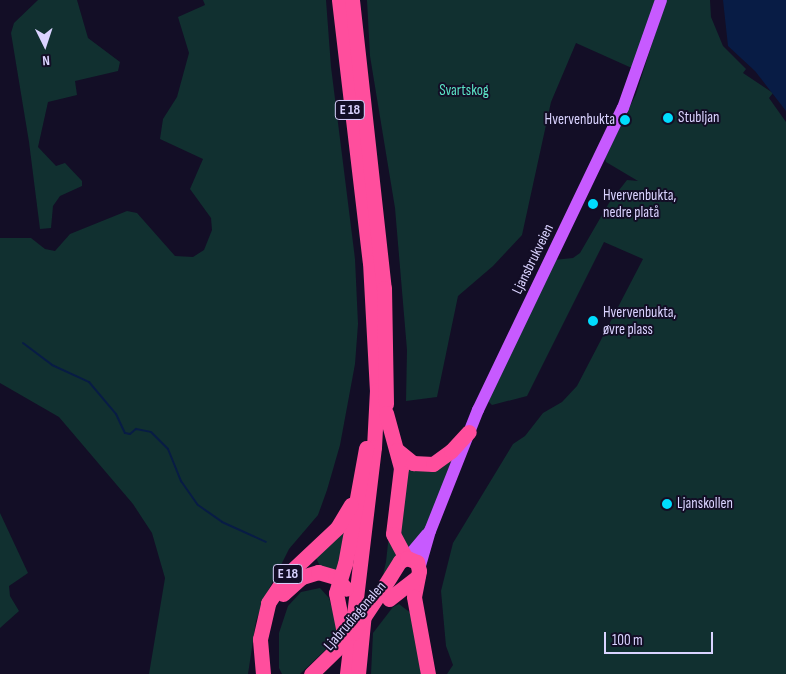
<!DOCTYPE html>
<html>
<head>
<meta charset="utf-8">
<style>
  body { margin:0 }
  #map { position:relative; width:786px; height:674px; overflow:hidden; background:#130e26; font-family:"Sofia Sans Condensed",sans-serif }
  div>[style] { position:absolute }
  .green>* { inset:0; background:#113030 }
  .water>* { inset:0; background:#081c45 }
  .stream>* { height:2px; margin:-1px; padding:0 1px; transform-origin:1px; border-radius:1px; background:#081c45 }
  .major>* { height:12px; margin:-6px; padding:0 6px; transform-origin:6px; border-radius:6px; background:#c75aff }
  .highway>* { height:15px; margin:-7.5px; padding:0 7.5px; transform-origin:7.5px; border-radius:7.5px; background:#ff4e9d }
  .highway-bridge>* { height:15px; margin:-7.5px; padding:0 7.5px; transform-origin:7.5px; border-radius:7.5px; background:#ff4e9d }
  .dots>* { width:14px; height:14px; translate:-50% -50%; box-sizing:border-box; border:2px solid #130e26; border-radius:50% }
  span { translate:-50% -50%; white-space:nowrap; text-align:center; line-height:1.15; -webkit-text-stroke:4px #130e26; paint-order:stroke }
  .shield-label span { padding:1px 4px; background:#130e26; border:1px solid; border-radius:4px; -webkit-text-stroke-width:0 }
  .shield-label { font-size:14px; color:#dad3ff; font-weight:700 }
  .park-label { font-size:15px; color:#5be3c6 }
  .poi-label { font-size:15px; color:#dad3ff }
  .left { translate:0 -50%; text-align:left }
  .right { translate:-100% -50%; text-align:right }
  .street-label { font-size:15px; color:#dad3ff }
  .north { position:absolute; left:20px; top:20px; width:50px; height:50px; -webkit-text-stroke:4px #130e26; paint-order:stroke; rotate:176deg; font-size:14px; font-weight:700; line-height:20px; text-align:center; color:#dad3ff }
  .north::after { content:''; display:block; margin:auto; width:18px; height:22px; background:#dad3ff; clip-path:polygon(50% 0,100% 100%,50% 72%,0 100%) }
  .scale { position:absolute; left:604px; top:632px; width:109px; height:22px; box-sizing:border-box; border:2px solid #dad3ff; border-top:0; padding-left:6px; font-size:15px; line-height:18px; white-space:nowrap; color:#dad3ff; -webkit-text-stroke:4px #130e26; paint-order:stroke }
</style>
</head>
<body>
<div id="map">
  <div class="green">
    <i style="clip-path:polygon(38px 0,77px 0,88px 38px,120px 62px,118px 71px,75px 81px,77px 95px,48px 102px,38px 147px,56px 166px,65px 163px,82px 181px,82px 186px,60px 196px,53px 206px,51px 228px,40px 229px,29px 142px,11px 33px,14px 23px)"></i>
    <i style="clip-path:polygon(203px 0,326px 0,331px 67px,355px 259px,358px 324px,355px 364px,340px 445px,327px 490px,318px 515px,289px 549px,264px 599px,256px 621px,248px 674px,149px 674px,165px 578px,152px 533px,133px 504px,59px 417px,0 383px,0 238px,31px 238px,45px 249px,55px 251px,70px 234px,127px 211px,137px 213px,175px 256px,193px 257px,204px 250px,212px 230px,211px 218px,190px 189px,203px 159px,160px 139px,163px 119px,177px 97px,189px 53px,178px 17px,205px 5px)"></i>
    <i style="clip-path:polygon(367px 0,656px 0,634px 69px,576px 43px,551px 102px,522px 235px,493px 266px,458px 296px,437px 397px,406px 401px,407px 350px,395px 208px,370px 56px)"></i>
    <i style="clip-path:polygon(666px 0,710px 0,711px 17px,723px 46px,746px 69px,743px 73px,773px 93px,769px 98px,786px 122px,786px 674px,447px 674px,453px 665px,446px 646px,441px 591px,453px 543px,513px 444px,525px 436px,543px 413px,562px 402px,577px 386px,643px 259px,604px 242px,527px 396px,492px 405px,488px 401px,554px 260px,573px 258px,580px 253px,609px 203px,627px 180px,638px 181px,606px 162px,605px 158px,636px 94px)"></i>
    <i style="clip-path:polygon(454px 453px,429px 524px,409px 551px,399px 540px,404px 462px)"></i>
    <i style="clip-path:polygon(0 513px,28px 573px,9px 586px,10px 596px,19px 611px,0 628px)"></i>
    <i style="clip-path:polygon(348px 518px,340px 575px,321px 568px,314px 554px)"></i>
    <i style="clip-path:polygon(389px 534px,397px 554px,383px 575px,386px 562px)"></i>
    <i style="clip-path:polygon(320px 588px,329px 598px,340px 636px,300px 674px,282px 674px,279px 668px,279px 633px,288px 606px,301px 592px)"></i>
    <i style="clip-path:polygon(399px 604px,412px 614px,421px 674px,371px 674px,373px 633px,393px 607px)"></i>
  </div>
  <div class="water">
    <i style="clip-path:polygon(723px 0,786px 0,786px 111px,755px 71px,728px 46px)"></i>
  </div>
  <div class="stream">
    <i style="left:23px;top:343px;width:36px;rotate:37deg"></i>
    <i style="left:52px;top:365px;width:41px;rotate:24.7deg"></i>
    <i style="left:89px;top:382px;width:42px;rotate:49.8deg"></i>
    <i style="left:116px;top:414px;width:21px;rotate:65deg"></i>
    <i style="left:125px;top:433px;width:5px;rotate:11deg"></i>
    <i style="left:130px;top:434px;width:8px;rotate:-40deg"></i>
    <i style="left:136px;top:429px;width:15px;rotate:11deg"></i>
    <i style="left:151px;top:432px;width:24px;rotate:45deg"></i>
    <i style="left:168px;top:449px;width:35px;rotate:68deg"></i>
    <i style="left:181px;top:481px;width:29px;rotate:55deg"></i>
    <i style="left:198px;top:505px;width:29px;rotate:35deg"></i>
    <i style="left:222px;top:522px;width:48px;rotate:24.4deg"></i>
  </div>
  <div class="major">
    <i style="left:407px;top:558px;width:31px;rotate:-50deg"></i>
    <i style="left:419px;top:569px;width:40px;rotate:-74deg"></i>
    <i style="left:430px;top:531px;width:130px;rotate:-68.4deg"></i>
    <i style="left:478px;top:410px;width:335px;rotate:-64.4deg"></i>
    <i style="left:623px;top:108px;width:114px;rotate:-70.6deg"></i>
  </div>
  <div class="highway">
    <i style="left:339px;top:0;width:264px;rotate:83.3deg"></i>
    <i style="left:370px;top:262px;width:128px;rotate:86.9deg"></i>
    <i style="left:377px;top:390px;width:57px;rotate:93deg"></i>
    <i style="left:374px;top:447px;width:229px;rotate:96.8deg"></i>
    <i style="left:352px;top:0;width:290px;rotate:83.7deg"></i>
    <i style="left:384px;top:288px;width:116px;rotate:89deg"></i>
    <i style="left:386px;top:413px;width:57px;rotate:74.7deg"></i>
    <i style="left:401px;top:468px;width:66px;rotate:96.9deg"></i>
    <i style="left:393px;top:534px;width:27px;rotate:62deg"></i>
    <i style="left:397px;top:450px;width:21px;rotate:39deg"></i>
    <i style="left:413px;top:463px;width:20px;rotate:3deg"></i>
    <i style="left:433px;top:464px;width:22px;rotate:-36deg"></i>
    <i style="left:451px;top:451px;width:26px;rotate:-47deg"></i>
    <i style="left:383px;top:588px;width:32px;rotate:-58deg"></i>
    <i style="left:400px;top:561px;width:8px;rotate:-23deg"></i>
    <i style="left:407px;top:558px;width:11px;rotate:22deg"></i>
    <i style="left:417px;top:562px;width:9px;rotate:77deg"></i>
    <i style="left:419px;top:571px;width:26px;rotate:101deg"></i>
    <i style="left:414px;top:597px;width:78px;rotate:79.7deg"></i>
    <i style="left:283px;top:594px;width:25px;rotate:-42deg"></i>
    <i style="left:302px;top:577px;width:17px;rotate:-17deg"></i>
    <i style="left:318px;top:572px;width:18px;rotate:16deg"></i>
    <i style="left:335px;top:577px;width:16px;rotate:47deg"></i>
    <i style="left:389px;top:599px;width:36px;rotate:-38deg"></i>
    <i style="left:346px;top:643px;width:51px;rotate:-101.3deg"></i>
    <i style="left:336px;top:593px;width:30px;rotate:-73deg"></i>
    <i style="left:345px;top:564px;width:118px;rotate:-79.7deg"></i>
    <i style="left:263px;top:674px;width:35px;rotate:-95deg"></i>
    <i style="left:260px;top:639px;width:37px;rotate:-77deg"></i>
    <i style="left:268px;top:603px;width:34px;rotate:-56deg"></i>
    <i style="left:287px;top:575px;width:69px;rotate:-43.2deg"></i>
    <i style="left:337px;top:528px;width:27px;rotate:-59deg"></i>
    <i style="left:358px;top:674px;width:61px;rotate:-84.4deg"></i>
  </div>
  <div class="highway-bridge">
    <i style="left:311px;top:674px;width:59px;rotate:-44.3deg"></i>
    <i style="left:353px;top:633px;width:54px;rotate:-56.3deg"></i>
  </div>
  <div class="dots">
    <i style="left:668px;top:118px;background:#00dcfe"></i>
    <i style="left:625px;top:120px;background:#00dcfe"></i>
    <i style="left:593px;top:204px;background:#00dcfe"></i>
    <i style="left:593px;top:321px;background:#00dcfe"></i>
    <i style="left:667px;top:504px;background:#00dcfe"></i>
  </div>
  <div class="shield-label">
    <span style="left:350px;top:110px">E 18</span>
    <span style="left:288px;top:574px">E 18</span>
  </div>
  <div class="park-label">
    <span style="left:464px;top:91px">Svartskog</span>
  </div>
  <div class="poi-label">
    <span class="left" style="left:678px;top:118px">Stubljan</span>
    <span class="right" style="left:615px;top:120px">Hvervenbukta</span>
    <span class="left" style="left:603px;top:204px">Hvervenbukta,<br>nedre platå</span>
    <span class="left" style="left:603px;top:321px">Hvervenbukta,<br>øvre plass</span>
    <span class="left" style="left:677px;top:504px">Ljanskollen</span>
  </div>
  <div class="street-label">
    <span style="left:533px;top:259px;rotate:-64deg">Ljansbrukveien</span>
    <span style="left:355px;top:616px;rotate:-49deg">Ljabrudiagonalen</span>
  </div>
  <div class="north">N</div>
  <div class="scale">100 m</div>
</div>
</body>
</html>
